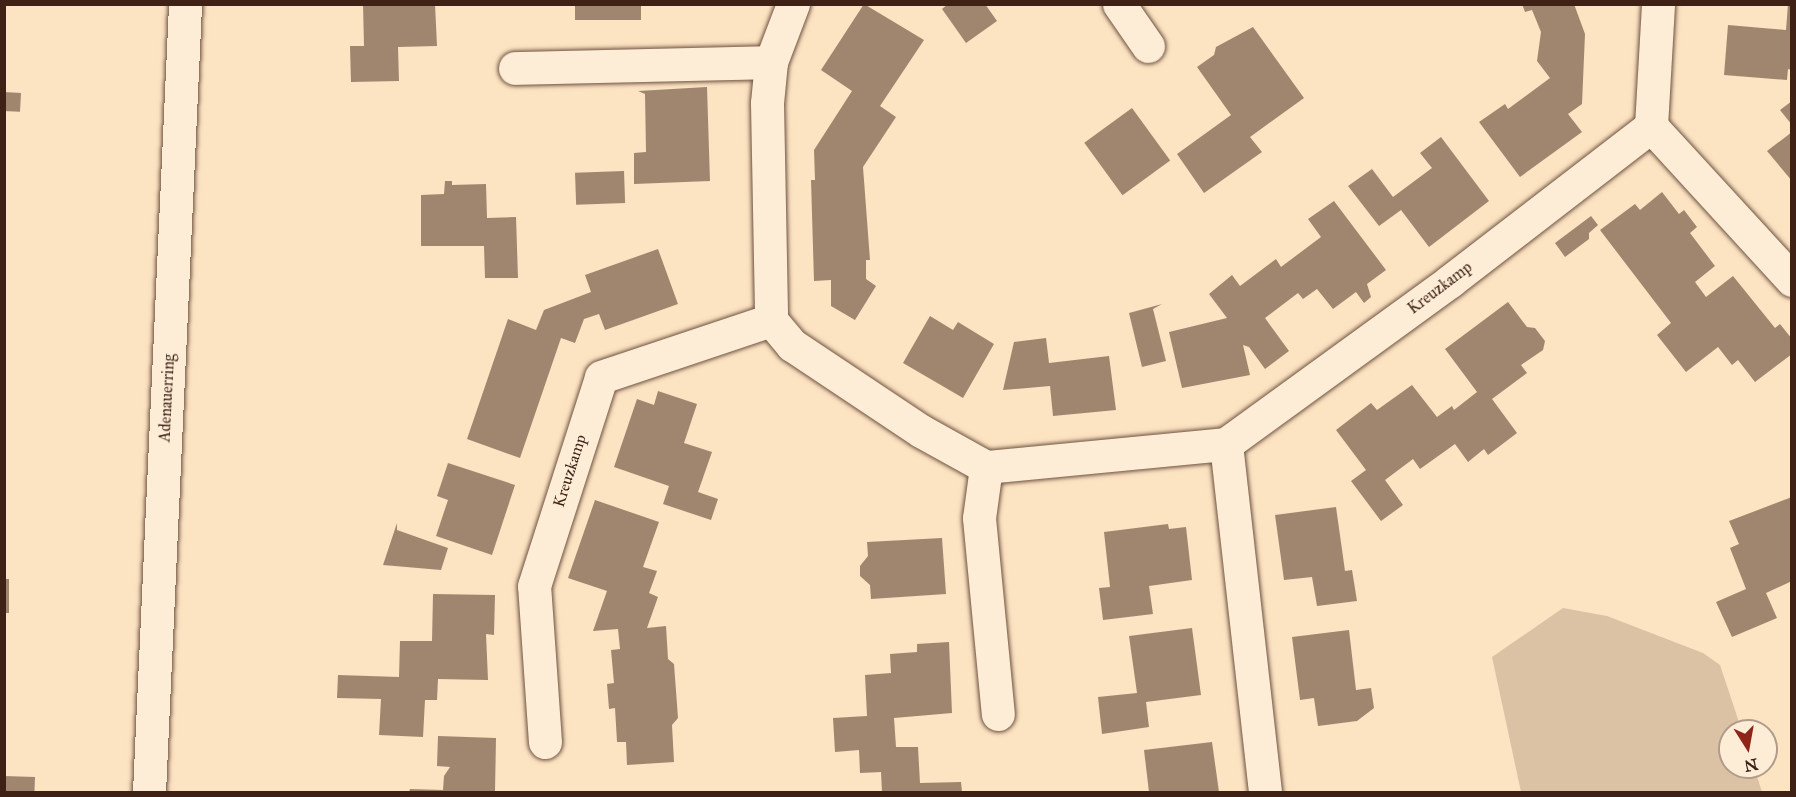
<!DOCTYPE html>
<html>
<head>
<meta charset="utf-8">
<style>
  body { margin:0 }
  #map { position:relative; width:1796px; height:797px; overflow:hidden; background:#fce3c1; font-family:"IM FELL Great Primer",serif }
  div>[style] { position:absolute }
  .green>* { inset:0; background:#dcc2a4 }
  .building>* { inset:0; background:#a1866f; transform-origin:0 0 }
  .roads { filter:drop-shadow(0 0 2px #6e5241) drop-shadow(0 0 2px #6e5241) }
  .street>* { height:33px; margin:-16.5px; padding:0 16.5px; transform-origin:16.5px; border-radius:16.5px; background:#fdedd7 }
  .secondary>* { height:33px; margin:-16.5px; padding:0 16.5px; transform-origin:16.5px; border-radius:16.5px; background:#fdedd7 }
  span { translate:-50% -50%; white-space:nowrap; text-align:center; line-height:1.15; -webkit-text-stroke:5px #fdedd7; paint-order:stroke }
  .street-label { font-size:16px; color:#3f2116 }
  .frame { position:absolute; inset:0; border:6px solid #3f2116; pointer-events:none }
  .north { position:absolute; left:1718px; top:719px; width:60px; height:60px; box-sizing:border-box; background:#fdedd7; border:2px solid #b19b8a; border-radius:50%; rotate:169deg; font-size:16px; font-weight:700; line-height:24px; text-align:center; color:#3f2116 }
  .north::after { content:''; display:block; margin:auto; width:21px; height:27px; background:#8f2418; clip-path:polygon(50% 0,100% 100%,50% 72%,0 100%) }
</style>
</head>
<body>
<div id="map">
  <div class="green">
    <i style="clip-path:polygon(1563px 608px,1607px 616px,1703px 653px,1720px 665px,1742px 731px,1730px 731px,1730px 767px,1754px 767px,1762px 792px,1521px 792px,1492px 657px)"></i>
  </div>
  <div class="building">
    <i style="clip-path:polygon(363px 4px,435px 4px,437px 46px,398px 47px,399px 81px,351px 82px,350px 46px,364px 46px)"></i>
    <i style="left:575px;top:4px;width:66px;height:16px"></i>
    <i style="clip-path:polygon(864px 4px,924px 40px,880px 106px,896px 117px,863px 167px,870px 260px,866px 260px,866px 279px,876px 286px,855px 320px,831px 306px,831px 280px,814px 281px,811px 180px,815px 180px,814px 150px,852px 91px,821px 70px)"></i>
    <i style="clip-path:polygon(948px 4px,985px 4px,997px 21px,966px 43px,942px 9px)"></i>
    <i style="clip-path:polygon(1522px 4px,1574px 4px,1585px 34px,1582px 104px,1568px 114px,1582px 132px,1520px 177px,1479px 122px,1505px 104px,1508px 109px,1550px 78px,1537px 61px,1541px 32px,1532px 10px,1525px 12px)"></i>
    <i style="clip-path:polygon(1788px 4px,1792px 4px,1792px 70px,1788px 69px,1787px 80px,1724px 75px,1728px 25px,1786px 30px)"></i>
    <i style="clip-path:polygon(1253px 27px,1304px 98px,1250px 137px,1262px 152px,1204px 193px,1177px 154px,1231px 115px,1197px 67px,1214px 55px,1216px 47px)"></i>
    <i style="clip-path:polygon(707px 87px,710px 181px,634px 184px,634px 153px,646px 152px,645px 94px,638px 91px)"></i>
    <i style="left:4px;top:92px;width:17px;height:19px;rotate:3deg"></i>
    <i style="clip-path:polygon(1792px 101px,1792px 125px,1780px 110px)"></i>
    <i style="left:1132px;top:108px;width:65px;height:59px;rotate:54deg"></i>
    <i style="clip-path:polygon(1792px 132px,1792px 181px,1767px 151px)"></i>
    <i style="clip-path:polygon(1441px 137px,1489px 201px,1429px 247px,1401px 210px,1379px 226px,1348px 186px,1372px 169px,1393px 197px,1432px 168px,1420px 153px)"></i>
    <i style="left:624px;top:171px;width:32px;height:49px;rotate:88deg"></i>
    <i style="clip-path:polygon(445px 181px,452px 181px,452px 185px,486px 184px,487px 218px,516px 217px,518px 278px,485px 278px,484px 246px,421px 246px,421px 195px,444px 194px)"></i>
    <i style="clip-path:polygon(1662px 192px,1679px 214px,1684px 210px,1697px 227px,1690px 233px,1715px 266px,1695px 282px,1706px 297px,1733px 276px,1775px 328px,1780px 324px,1792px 339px,1792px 354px,1755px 382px,1738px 360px,1732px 365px,1718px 347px,1686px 372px,1657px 335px,1671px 323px,1600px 230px,1635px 204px,1640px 210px)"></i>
    <i style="clip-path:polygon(1334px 201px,1386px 270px,1367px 284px,1371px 297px,1364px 303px,1356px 292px,1333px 309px,1317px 289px,1303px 299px,1298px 293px,1265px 318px,1289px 351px,1265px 369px,1249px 347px,1243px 345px,1250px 375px,1182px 388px,1169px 332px,1227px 318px,1209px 294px,1232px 275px,1240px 286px,1276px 259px,1281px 267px,1321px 237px,1308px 219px)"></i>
    <i style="clip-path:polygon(1591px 216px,1598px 225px,1589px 233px,1589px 239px,1565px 257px,1555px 243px)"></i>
    <i style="clip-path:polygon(658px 249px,678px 304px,605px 330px,599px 314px,584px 319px,575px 343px,561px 338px,520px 458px,467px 439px,508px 319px,536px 330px,544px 310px,591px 292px,585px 275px)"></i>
    <i style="clip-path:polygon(1508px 302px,1527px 327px,1535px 328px,1545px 341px,1543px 350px,1521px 365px,1527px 373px,1492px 399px,1517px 433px,1488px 455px,1484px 449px,1468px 462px,1455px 444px,1420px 469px,1413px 459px,1385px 480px,1403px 505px,1381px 521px,1351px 481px,1366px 470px,1336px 430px,1371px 403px,1377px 410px,1412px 385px,1437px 417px,1452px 406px,1454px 410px,1477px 392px,1445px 349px)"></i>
    <i style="clip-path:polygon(1162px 304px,1153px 309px,1166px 361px,1142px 367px,1129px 313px)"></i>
    <i style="clip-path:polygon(930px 316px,953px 330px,958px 322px,994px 344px,963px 398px,903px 363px)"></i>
    <i style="clip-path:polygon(1046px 338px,1049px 363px,1109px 356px,1116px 410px,1053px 416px,1050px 386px,1003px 390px,1014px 342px)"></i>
    <i style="clip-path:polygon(658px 391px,697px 404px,684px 443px,712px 452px,698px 492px,718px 499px,711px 520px,663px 504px,669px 486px,614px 467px,637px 399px,654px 405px)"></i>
    <i style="clip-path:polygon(448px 463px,515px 485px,492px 555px,436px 536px,448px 500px,437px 496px)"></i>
    <i style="clip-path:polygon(1792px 497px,1792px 581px,1766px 593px,1777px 618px,1732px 637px,1716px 602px,1746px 589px,1730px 548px,1739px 544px,1729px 521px)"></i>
    <i style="clip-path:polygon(595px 500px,659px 522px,643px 567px,657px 571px,649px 593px,658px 597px,647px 628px,666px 626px,668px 659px,674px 664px,678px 718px,672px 725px,674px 762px,627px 765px,626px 742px,617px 742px,615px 708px,609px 709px,607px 684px,614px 683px,611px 650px,620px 649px,618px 629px,593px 631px,607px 591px,568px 578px)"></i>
    <i style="clip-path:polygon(1336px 507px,1345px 571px,1352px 570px,1357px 601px,1317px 606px,1312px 577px,1284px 580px,1275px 515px)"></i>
    <i style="clip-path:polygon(397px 523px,397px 530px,448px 548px,441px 570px,383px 565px)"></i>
    <i style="clip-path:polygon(1168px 524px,1169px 529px,1186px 527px,1192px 580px,1149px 586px,1153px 614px,1103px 620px,1099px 588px,1110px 587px,1104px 532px)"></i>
    <i style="clip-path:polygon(942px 538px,946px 594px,871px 599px,870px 585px,860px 576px,860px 566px,868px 556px,867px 542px)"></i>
    <i style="left:4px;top:579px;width:5px;height:34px"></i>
    <i style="clip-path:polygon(433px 594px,495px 595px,494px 635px,486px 634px,488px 680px,438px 679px,437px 700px,425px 700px,423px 737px,379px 735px,381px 699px,337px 698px,338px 675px,399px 677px,400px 641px,432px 641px)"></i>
    <i style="clip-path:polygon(1192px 628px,1201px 695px,1146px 702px,1149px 727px,1102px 734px,1098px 697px,1137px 693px,1129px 636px)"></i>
    <i style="clip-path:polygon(1349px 630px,1356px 690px,1371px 688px,1374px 708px,1357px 721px,1318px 726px,1314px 698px,1300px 700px,1292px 637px)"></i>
    <i style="clip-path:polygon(949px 642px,952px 713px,894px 718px,896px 747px,918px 747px,920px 783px,961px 782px,962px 792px,882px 792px,881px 772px,860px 773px,859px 750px,835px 752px,833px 718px,867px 716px,865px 675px,891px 673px,890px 654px,917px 652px,917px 644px)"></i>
    <i style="clip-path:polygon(438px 736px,496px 738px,495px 792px,409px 792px,410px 789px,443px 790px,444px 776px,450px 767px,437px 766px)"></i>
    <i style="clip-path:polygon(1212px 742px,1219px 792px,1149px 792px,1144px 750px)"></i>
    <i style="left:4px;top:776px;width:31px;height:16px;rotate:2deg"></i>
  </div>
  <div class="roads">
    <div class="street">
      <i style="left:793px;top:4px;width:62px;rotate:110.8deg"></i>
      <i style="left:771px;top:62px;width:41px;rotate:95.6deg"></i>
      <i style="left:767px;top:103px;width:217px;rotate:88.9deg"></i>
      <i style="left:771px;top:320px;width:33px;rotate:50deg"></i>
      <i style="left:792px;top:345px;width:155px;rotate:33.7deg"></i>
      <i style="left:921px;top:431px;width:74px;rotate:29deg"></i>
      <i style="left:986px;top:467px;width:241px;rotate:-5.5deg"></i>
      <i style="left:1226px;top:444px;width:350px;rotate:83.6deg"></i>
      <i style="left:1119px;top:4px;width:51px;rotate:55.4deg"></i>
      <i style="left:515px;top:68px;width:256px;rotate:-1.3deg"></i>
      <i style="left:1651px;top:126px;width:209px;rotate:47.5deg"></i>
      <i style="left:1226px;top:444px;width:277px;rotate:-36deg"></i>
      <i style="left:1450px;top:281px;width:254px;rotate:-37.6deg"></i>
      <i style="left:1651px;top:126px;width:122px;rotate:-86.7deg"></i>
      <i style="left:986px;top:467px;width:51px;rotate:97.8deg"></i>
      <i style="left:979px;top:518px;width:197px;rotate:84.5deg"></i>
      <i style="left:545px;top:742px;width:156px;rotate:-94deg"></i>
      <i style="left:534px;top:586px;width:219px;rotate:-72.2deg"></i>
      <i style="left:601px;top:377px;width:179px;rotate:-18.5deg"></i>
    </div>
    <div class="secondary">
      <i style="left:149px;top:792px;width:789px;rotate:-87.38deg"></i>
    </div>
  </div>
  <div class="street-label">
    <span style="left:1440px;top:288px;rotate:-37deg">Kreuzkamp</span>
    <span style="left:167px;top:398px;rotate:-87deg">Adenauerring</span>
    <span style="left:570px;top:471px;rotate:-72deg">Kreuzkamp</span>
  </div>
  <div class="frame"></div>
  <div class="north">N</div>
</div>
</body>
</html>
